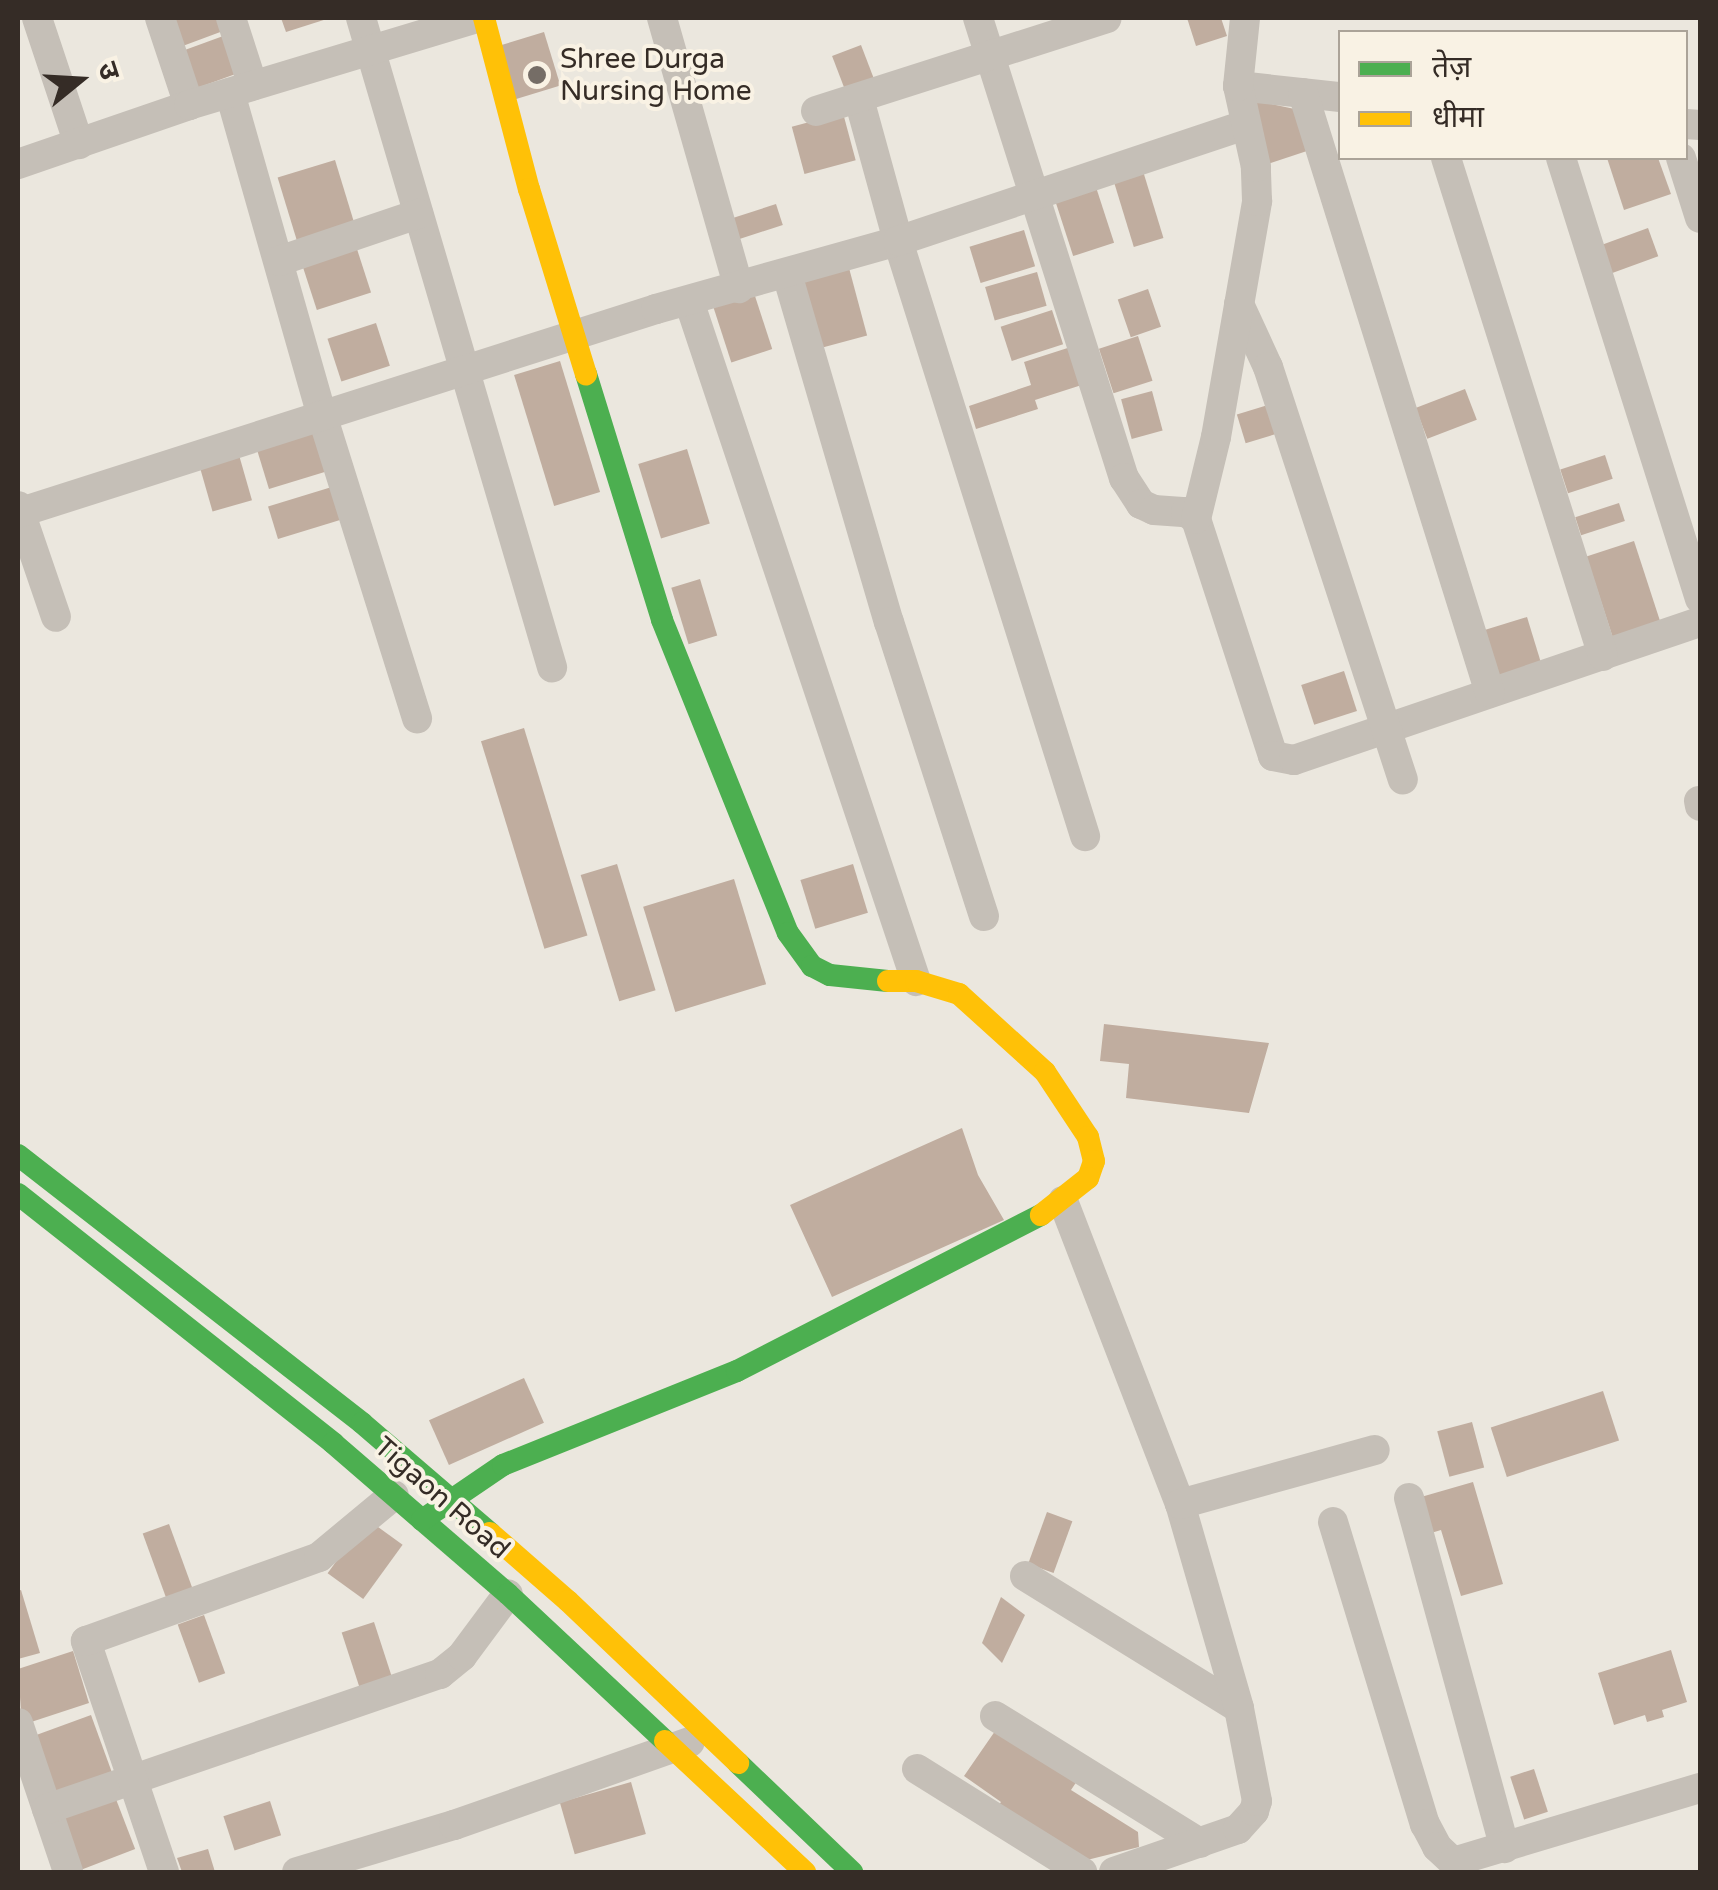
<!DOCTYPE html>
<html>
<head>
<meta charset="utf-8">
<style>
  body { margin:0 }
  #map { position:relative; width:1718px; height:1890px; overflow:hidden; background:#ebe7de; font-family:"Varela Round","Noto Sans Devanagari",sans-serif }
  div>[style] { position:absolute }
  .building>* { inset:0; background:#c0ad9f; transform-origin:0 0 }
  .street>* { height:30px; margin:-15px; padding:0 15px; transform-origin:15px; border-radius:15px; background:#c5bfb7 }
  .fast>* { height:22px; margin:-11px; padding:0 11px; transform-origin:11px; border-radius:11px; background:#4caf50 }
  .slow>* { height:22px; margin:-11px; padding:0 11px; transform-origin:11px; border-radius:11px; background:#ffc107 }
  .dots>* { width:28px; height:28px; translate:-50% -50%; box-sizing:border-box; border:5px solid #f9f2e4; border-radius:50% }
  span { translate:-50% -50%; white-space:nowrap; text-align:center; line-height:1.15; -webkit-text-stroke:8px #f9f2e4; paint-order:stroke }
  .poi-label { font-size:28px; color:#352c26 }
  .left { translate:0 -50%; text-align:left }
  .street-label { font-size:28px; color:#352c26 }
  .frame { position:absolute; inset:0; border:20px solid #352c26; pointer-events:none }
  .legend { position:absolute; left:1338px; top:30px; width:350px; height:130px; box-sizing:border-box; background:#f9f2e4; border:2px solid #aba398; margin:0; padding:12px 18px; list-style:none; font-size:30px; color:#352c26 }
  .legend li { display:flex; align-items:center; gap:20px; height:50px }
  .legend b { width:50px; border:2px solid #aba398 }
  .north { position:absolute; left:30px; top:30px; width:100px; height:100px; -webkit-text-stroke:8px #f9f2e4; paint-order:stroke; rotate:72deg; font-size:28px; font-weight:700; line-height:40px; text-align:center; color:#352c26 }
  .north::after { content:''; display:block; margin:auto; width:35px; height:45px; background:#352c26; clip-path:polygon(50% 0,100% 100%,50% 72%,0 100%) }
</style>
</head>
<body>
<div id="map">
  <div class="building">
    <i style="clip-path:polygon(169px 18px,218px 18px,223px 31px,180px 47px)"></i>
    <i style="clip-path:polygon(281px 18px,330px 18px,286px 32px)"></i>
    <i style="clip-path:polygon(1187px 18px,1221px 18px,1227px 36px,1196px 46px)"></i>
    <i style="left:544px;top:32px;width:56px;height:47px;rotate:73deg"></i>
    <i style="left:226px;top:35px;width:40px;height:46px;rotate:70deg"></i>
    <i style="left:861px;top:45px;width:47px;height:31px;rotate:69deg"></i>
    <i style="clip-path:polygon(1244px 98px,1304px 111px,1316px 148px,1265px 165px)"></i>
    <i style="left:843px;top:113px;width:49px;height:53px;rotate:75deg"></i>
    <i style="clip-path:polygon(1607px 158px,1658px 158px,1671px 194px,1624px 210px)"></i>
    <i style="left:335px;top:160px;width:70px;height:60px;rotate:73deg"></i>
    <i style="left:1143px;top:171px;width:70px;height:31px;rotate:73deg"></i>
    <i style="left:1094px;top:181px;width:65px;height:43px;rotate:72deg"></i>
    <i style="left:776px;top:204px;width:22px;height:56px;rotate:72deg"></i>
    <i style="left:1648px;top:228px;width:30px;height:54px;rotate:70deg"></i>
    <i style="left:1024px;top:230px;width:38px;height:57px;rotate:73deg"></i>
    <i style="left:355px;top:243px;width:52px;height:57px;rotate:72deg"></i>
    <i style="left:849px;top:268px;width:70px;height:49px;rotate:75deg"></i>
    <i style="left:1037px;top:272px;width:35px;height:54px;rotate:74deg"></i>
    <i style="left:1148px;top:289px;width:40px;height:32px;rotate:71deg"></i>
    <i style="left:754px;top:293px;width:59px;height:43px;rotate:72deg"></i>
    <i style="left:1052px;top:310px;width:36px;height:54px;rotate:72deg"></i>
    <i style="left:376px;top:323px;width:45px;height:51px;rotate:72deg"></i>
    <i style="left:1138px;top:336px;width:47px;height:41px;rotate:72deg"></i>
    <i style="clip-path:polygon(1077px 345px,1091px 382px,1035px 400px,1038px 409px,976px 429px,969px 406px,1031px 385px,1024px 362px)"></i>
    <i style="left:560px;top:361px;width:137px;height:48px;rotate:73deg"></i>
    <i style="left:1465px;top:389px;width:33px;height:53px;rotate:69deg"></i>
    <i style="left:1152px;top:391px;width:41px;height:32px;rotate:75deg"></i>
    <i style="left:1278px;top:402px;width:30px;height:43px;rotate:73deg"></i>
    <i style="left:318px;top:427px;width:45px;height:65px;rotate:73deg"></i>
    <i style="left:687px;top:449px;width:78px;height:51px;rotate:73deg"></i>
    <i style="left:239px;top:455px;width:47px;height:41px;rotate:74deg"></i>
    <i style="left:1605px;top:455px;width:25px;height:47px;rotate:72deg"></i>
    <i style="left:335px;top:486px;width:34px;height:70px;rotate:73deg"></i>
    <i style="left:1619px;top:503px;width:19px;height:46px;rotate:72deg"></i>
    <i style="left:1634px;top:541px;width:85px;height:50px;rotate:72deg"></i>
    <i style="left:700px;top:579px;width:59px;height:30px;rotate:73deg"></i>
    <i style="left:1527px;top:617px;width:52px;height:46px;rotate:73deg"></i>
    <i style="left:1344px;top:671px;width:42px;height:45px;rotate:72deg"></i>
    <i style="left:524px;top:728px;width:217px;height:45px;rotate:73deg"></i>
    <i style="left:617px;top:864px;width:132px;height:38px;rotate:73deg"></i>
    <i style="left:853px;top:864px;width:51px;height:55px;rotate:73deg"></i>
    <i style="left:734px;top:879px;width:110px;height:95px;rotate:73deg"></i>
    <i style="clip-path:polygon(1104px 1024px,1269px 1043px,1249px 1113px,1126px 1098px,1129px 1064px,1100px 1061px)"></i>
    <i style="clip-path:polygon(962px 1128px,978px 1175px,1004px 1220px,832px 1297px,790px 1205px)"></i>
    <i style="left:524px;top:1378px;width:49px;height:104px;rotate:66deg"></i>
    <i style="left:1603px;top:1391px;width:52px;height:118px;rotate:72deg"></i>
    <i style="left:1472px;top:1422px;width:47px;height:36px;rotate:75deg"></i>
    <i style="clip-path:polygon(1473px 1482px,1503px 1584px,1461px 1596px,1441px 1530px,1431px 1533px,1421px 1497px)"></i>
    <i style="left:1047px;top:1512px;width:27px;height:55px;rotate:20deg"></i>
    <i style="left:367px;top:1519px;width:44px;height:67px;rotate:36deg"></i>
    <i style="left:169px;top:1524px;width:70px;height:28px;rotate:70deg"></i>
    <i style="clip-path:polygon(21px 1590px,40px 1653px,18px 1659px,18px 1591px)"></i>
    <i style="clip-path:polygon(1001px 1597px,1025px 1615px,1002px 1663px,982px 1643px)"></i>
    <i style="left:204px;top:1615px;width:62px;height:28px;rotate:70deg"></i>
    <i style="left:374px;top:1622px;width:61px;height:34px;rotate:72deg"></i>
    <i style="clip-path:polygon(1671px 1650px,1687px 1702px,1662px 1710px,1664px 1717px,1647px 1722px,1645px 1715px,1614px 1725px,1598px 1673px)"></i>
    <i style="clip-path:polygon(73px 1651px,89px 1703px,22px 1725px,18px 1669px)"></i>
    <i style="left:91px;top:1715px;width:62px;height:64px;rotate:70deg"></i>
    <i style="clip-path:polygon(1002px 1721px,1081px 1775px,1071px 1790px,1138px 1832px,1139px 1847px,1083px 1861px,996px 1809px,1001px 1802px,964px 1776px)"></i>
    <i style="left:1534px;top:1769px;width:45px;height:25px;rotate:72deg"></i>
    <i style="left:631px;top:1782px;width:54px;height:74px;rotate:74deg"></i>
    <i style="left:114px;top:1794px;width:59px;height:64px;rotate:69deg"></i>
    <i style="left:270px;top:1801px;width:36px;height:49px;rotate:72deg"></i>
    <i style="clip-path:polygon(208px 1849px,215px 1872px,182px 1872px,177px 1858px)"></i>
  </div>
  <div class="street">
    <i style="left:37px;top:18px;width:133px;rotate:71.6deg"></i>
    <i style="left:160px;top:18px;width:92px;rotate:71.6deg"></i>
    <i style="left:231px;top:18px;width:71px;rotate:72.1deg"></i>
    <i style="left:361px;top:18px;width:677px;rotate:73.6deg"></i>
    <i style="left:662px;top:18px;width:281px;rotate:74.1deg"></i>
    <i style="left:978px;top:18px;width:483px;rotate:72.4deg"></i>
    <i style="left:1124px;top:478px;width:31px;rotate:57deg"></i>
    <i style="left:1141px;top:504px;width:14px;rotate:25deg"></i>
    <i style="left:1154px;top:510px;width:32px;rotate:4deg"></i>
    <i style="left:1186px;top:512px;width:12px;rotate:35deg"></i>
    <i style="left:1196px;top:519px;width:249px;rotate:72deg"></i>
    <i style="left:1273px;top:756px;width:21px;rotate:11deg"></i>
    <i style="left:1294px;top:760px;width:429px;rotate:-18.8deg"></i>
    <i style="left:1238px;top:86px;width:103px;rotate:6.2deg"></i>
    <i style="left:230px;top:93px;width:335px;rotate:74.1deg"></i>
    <i style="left:322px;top:415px;width:318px;rotate:72.6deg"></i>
    <i style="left:1303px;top:93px;width:628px;rotate:72.69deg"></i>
    <i style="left:859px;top:99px;width:147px;rotate:74.6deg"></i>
    <i style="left:898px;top:241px;width:624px;rotate:72.55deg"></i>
    <i style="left:816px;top:111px;width:305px;rotate:-17.7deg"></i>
    <i style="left:1686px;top:124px;width:14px;rotate:4deg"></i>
    <i style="left:1446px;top:158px;width:522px;rotate:72.5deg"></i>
    <i style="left:1561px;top:158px;width:462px;rotate:72.5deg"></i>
    <i style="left:1681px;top:158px;width:63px;rotate:72.4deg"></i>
    <i style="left:18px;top:164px;width:181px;rotate:-19deg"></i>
    <i style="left:189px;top:105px;width:301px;rotate:-16.8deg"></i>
    <i style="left:279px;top:261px;width:147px;rotate:-18.7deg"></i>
    <i style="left:787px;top:274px;width:363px;rotate:73.7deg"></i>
    <i style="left:889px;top:622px;width:309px;rotate:72.1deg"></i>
    <i style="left:689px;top:301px;width:717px;rotate:71.54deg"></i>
    <i style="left:1239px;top:304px;width:69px;rotate:65.3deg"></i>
    <i style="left:1268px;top:367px;width:434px;rotate:71.9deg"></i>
    <i style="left:18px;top:506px;width:117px;rotate:71.1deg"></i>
    <i style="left:18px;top:513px;width:670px;rotate:-17.73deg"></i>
    <i style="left:656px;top:309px;width:251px;rotate:-15.7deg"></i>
    <i style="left:898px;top:241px;width:365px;rotate:-18.5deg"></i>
    <i style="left:1196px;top:519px;width:84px;rotate:-76.3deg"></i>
    <i style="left:1216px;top:437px;width:240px;rotate:-80.1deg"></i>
    <i style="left:1257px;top:201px;width:34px;rotate:-92deg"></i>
    <i style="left:1256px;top:167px;width:83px;rotate:-102.5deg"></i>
    <i style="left:1238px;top:86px;width:68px;rotate:-84.1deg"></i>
    <i style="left:1699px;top:801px;width:5px;rotate:79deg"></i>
    <i style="left:1063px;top:1201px;width:325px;rotate:68.9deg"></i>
    <i style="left:1409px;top:1498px;width:363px;rotate:74.7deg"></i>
    <i style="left:1333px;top:1522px;width:316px;rotate:73.1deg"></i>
    <i style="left:1425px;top:1824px;width:26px;rotate:62deg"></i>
    <i style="left:1437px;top:1847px;width:22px;rotate:43deg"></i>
    <i style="left:1453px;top:1862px;width:258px;rotate:-16.7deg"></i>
    <i style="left:1025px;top:1576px;width:251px;rotate:31.7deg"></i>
    <i style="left:995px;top:1716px;width:241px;rotate:31.8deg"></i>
    <i style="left:18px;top:1723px;width:157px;rotate:71.4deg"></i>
    <i style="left:917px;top:1769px;width:195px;rotate:32deg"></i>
    <i style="left:47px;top:1809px;width:416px;rotate:-19deg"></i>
    <i style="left:440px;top:1674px;width:28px;rotate:-39deg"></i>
    <i style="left:462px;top:1656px;width:77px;rotate:-53.4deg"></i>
    <i style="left:164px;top:1872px;width:244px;rotate:-108.7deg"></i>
    <i style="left:86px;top:1641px;width:248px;rotate:-19.8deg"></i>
    <i style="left:319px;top:1557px;width:97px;rotate:-39.6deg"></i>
    <i style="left:297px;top:1872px;width:164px;rotate:-16.7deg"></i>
    <i style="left:454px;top:1825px;width:250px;rotate:-19.4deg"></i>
    <i style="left:1114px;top:1872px;width:131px;rotate:-19.1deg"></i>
    <i style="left:1238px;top:1829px;width:24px;rotate:-48deg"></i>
    <i style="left:1254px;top:1811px;width:10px;rotate:-73deg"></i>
    <i style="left:1257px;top:1801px;width:95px;rotate:-101deg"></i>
    <i style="left:1239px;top:1708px;width:212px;rotate:-106.1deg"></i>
    <i style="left:1180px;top:1504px;width:202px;rotate:-15.5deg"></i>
  </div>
  <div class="fast">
    <i style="left:586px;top:374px;width:257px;rotate:72.8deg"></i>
    <i style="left:662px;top:620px;width:337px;rotate:68.1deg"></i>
    <i style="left:788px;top:933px;width:41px;rotate:54deg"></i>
    <i style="left:812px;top:966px;width:20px;rotate:27deg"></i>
    <i style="left:830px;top:975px;width:58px;rotate:5.9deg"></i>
    <i style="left:18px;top:1155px;width:436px;rotate:37.9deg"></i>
    <i style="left:362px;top:1423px;width:169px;rotate:40.7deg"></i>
    <i style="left:18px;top:1194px;width:402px;rotate:38.3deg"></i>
    <i style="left:333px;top:1443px;width:231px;rotate:40.8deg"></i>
    <i style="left:508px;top:1594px;width:215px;rotate:43.1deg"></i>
    <i style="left:422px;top:1520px;width:98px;rotate:-34.2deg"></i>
    <i style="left:503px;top:1465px;width:252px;rotate:-21.9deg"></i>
    <i style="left:737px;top:1371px;width:342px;rotate:-27.2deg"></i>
    <i style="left:738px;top:1763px;width:158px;rotate:43.7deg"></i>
  </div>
  <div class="slow">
    <i style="left:484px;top:18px;width:177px;rotate:75.3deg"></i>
    <i style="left:529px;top:189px;width:194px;rotate:72.9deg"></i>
    <i style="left:888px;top:981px;width:28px"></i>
    <i style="left:916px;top:981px;width:45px;rotate:16.8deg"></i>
    <i style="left:959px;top:994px;width:116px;rotate:42.2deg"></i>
    <i style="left:1045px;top:1072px;width:78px;rotate:56.5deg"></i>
    <i style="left:1088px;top:1137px;width:25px;rotate:76deg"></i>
    <i style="left:1094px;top:1161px;width:18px;rotate:109deg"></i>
    <i style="left:1088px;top:1178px;width:60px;rotate:141.8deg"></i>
    <i style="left:490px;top:1533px;width:103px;rotate:41.1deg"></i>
    <i style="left:568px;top:1601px;width:235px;rotate:43.6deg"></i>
    <i style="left:665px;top:1741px;width:192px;rotate:43.1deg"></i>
  </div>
  <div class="dots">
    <i style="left:537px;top:75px;background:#756d66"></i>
  </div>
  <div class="poi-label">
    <span class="left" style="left:560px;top:75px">Shree Durga<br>Nursing Home</span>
  </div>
  <div class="street-label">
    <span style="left:442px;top:1498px;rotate:41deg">Tigaon Road</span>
  </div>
  <div class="frame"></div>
  <ul class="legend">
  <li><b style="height:12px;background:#4caf50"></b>तेज़</li>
  <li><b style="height:12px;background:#ffc107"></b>धीमा</li>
  </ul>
  <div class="north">उ</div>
</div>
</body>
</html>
